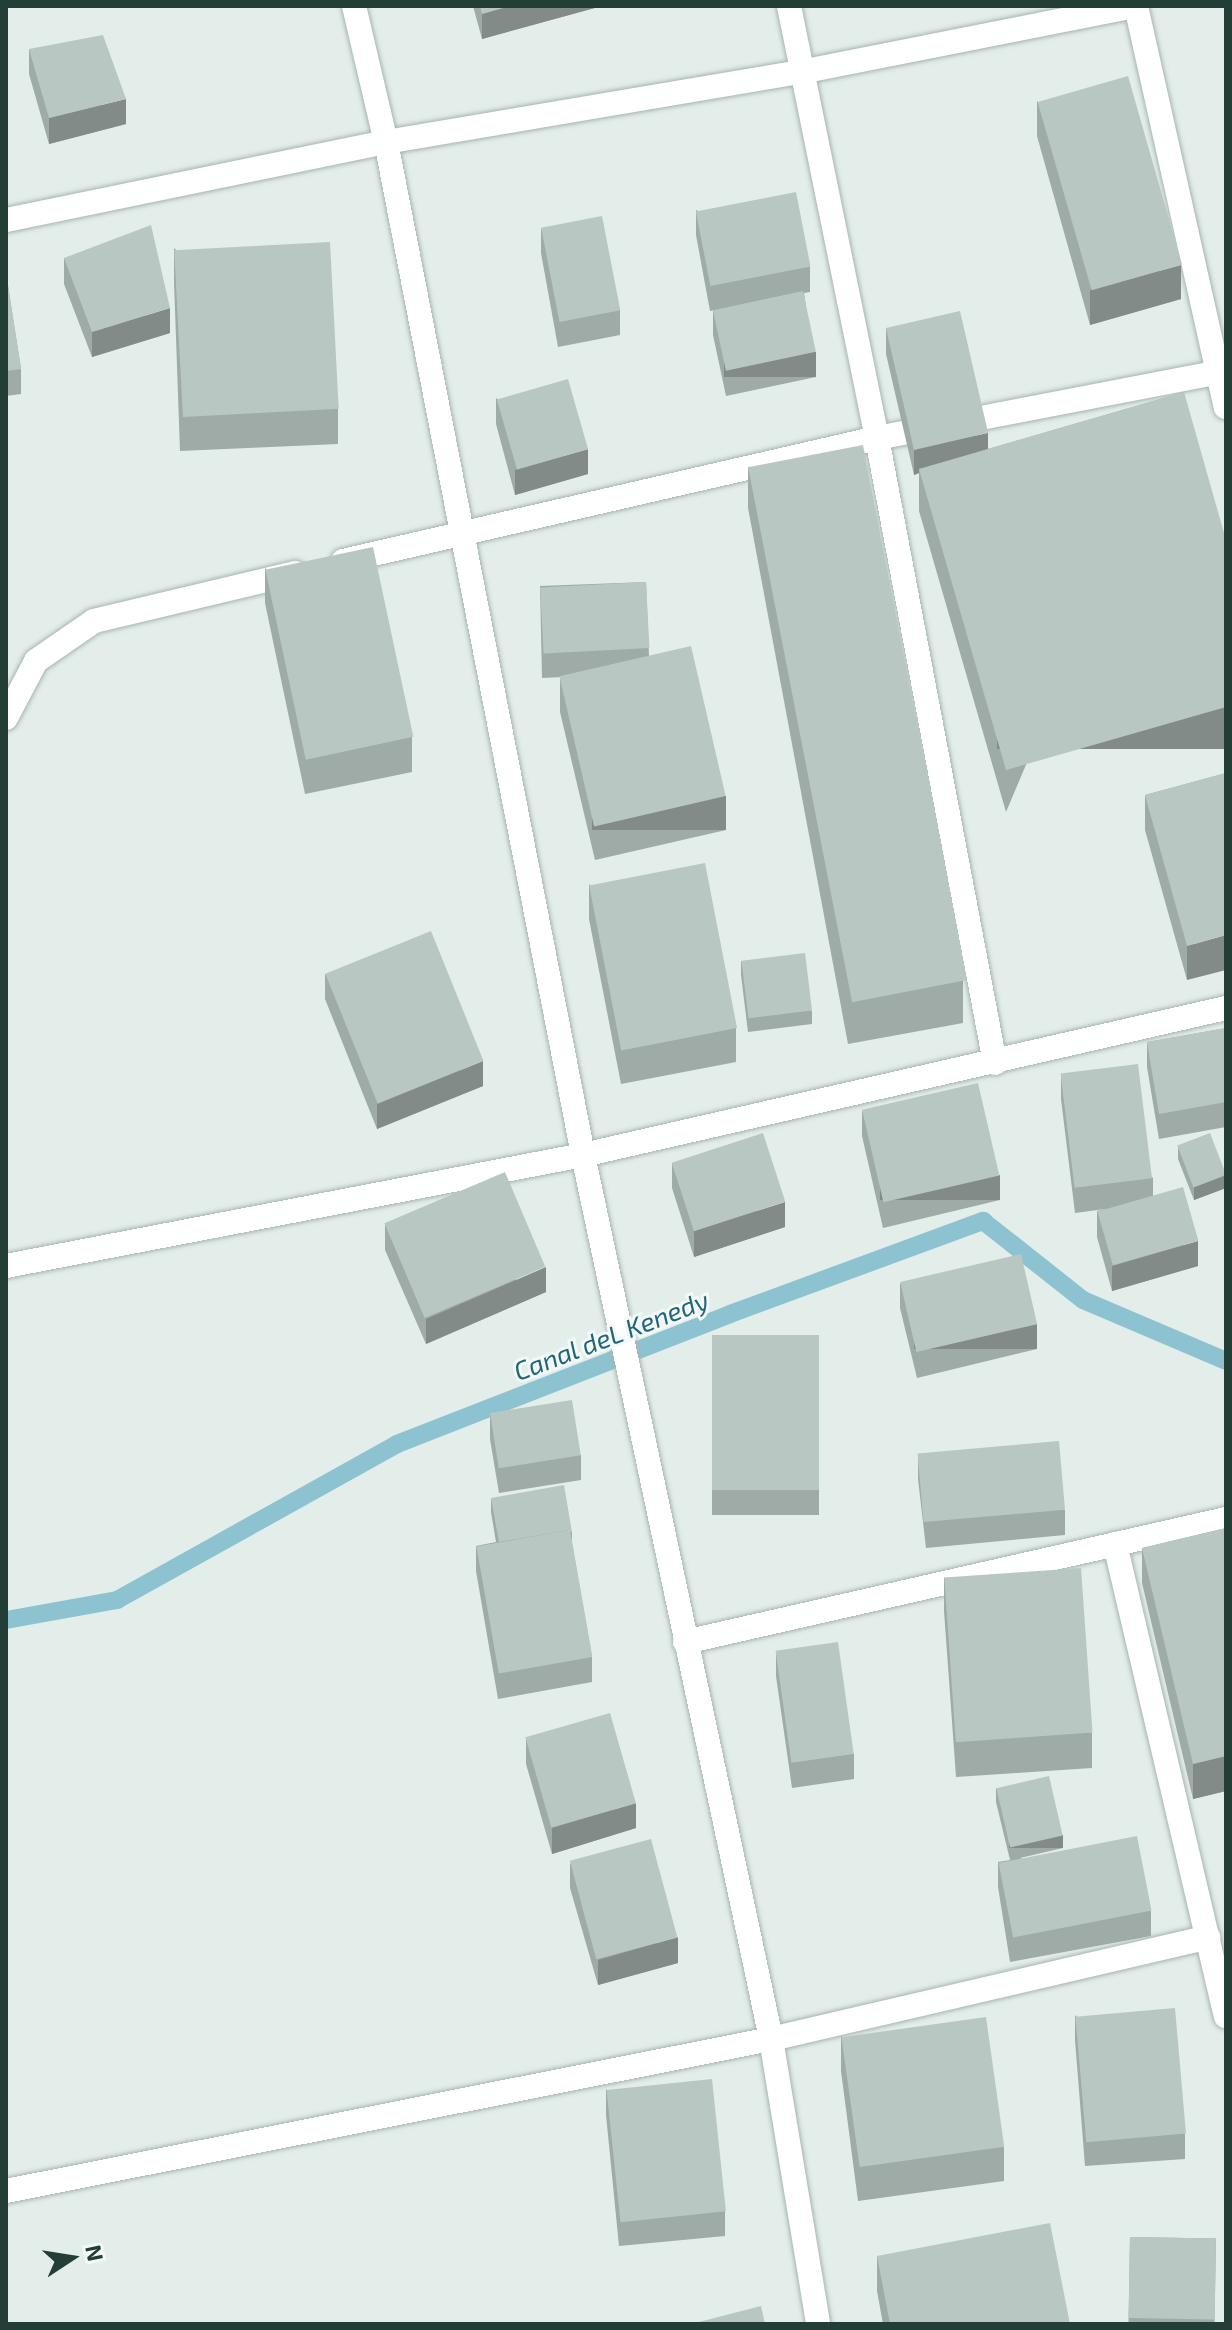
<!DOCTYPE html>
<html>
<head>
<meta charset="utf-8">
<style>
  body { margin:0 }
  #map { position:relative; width:1232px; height:2330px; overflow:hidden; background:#e3ede9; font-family:"Exo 2",sans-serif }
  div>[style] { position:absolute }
  .stream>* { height:18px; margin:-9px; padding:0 9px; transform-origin:9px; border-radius:9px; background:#8dc3d0 }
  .roads { filter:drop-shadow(0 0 2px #a6b5b0) drop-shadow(0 0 2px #a6b5b0) }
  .minor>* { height:24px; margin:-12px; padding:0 12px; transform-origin:12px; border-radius:12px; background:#fff }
  .wall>* { inset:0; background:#9faba7; transform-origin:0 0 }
  .shaded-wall>* { inset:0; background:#828b88; transform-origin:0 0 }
  .building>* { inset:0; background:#b9c7c2; transform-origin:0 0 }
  span { translate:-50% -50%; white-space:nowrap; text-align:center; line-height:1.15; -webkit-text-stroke:6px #f4f9f7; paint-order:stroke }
  .water-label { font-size:26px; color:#1f6678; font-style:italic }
  .frame { position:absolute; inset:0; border:8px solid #233e37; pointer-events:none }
  .north { position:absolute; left:32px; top:2218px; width:80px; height:80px; -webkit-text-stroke:6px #f4f9f7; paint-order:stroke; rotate:78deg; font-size:22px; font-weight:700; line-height:32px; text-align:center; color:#233e37 }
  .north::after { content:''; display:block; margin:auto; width:28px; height:36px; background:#233e37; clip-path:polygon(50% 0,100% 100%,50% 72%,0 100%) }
</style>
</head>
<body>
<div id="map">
  <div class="stream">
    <i style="left:6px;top:1620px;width:113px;rotate:-10.2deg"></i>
    <i style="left:117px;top:1600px;width:321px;rotate:-29.1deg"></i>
    <i style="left:397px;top:1444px;width:357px;rotate:-21.3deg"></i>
    <i style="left:730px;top:1314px;width:270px;rotate:-20.2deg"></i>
    <i style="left:983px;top:1221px;width:127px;rotate:38.3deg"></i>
    <i style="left:1083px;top:1300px;width:155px;rotate:23.1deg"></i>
  </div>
  <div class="roads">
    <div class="minor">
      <i style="left:354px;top:6px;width:140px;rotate:76.8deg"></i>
      <i style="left:386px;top:142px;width:1032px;rotate:78.99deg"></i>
      <i style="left:583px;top:1155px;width:904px;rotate:77.99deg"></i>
      <i style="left:771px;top:2039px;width:289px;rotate:80.6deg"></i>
      <i style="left:789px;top:6px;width:441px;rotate:78.5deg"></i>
      <i style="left:877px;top:438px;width:636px;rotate:79.31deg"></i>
      <i style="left:1136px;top:6px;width:411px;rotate:77.4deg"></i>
      <i style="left:6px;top:220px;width:388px;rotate:-11.6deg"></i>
      <i style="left:386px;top:142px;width:421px;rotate:-9.6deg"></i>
      <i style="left:801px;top:72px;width:340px;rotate:-11.2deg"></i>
      <i style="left:343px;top:561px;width:548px;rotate:-12.97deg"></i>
      <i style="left:877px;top:438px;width:355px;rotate:-10.9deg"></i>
      <i style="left:6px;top:718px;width:64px;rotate:-62.2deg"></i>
      <i style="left:36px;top:661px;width:70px;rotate:-34.6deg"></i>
      <i style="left:94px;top:621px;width:207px;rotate:-13.4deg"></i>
      <i style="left:6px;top:1266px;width:588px;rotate:-10.89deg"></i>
      <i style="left:583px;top:1155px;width:660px;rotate:-12.88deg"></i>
      <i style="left:1115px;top:1544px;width:485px;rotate:76.8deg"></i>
      <i style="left:685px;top:1642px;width:555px;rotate:-12.81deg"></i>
      <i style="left:6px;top:2191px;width:780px;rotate:-11.24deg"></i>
      <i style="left:771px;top:2039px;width:449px;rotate:-13.1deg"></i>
    </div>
  </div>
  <div class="wall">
    <i style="clip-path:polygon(473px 6px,602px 6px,482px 39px)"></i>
    <i style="clip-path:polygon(29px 49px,126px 124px,49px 144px,29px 74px)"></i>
    <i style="clip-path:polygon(1037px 101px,1181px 299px,1090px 325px,1037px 136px)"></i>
    <i style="clip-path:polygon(696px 210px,810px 267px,810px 292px,804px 293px,816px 377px,726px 396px,713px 335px,713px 310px,715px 310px,710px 311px,696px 235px)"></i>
    <i style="clip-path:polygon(541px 228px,620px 310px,620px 335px,558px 347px,541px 253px)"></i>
    <i style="clip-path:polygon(174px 248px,338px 409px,338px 444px,180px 451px,174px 282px)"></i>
    <i style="clip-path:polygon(64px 258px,170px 333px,92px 357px,64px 284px)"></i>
    <i style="clip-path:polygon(6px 273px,21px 369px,21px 394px,6px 396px)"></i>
    <i style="clip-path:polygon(886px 328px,988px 449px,1184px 392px,1006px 812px,919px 511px,919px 473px,914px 475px,886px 354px)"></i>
    <i style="clip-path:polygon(496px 398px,588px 474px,515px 495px,496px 424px)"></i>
    <i style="clip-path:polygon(748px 466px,963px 981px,963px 1023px,848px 1044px,748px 508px)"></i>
    <i style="clip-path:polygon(265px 568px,412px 737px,412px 772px,305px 794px,265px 603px)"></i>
    <i style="clip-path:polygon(646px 582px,649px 656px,726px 830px,595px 860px,560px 712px,560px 677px,562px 677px,542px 678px,540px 586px)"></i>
    <i style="clip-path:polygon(1226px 773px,1187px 980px,1145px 830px,1145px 795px)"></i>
    <i style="clip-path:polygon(589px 884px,736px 1028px,736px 1062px,621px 1084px,589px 919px)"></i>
    <i style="clip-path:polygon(741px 961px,812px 1011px,812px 1024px,748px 1032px,741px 975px)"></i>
    <i style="clip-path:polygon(325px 974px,483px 1086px,377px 1129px,325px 999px)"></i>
    <i style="clip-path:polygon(1226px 1028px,1226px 1127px,1159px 1139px,1147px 1067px,1147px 1042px)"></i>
    <i style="clip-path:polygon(1061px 1074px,1153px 1178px,1153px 1195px,1198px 1266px,1112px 1291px,1097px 1237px,1097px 1211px,1105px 1209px,1075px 1213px,1061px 1099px)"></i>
    <i style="clip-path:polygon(862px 1111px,1000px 1200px,883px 1228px,862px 1136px)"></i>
    <i style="clip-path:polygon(1178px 1146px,1226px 1173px,1226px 1188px,1194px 1200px,1178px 1159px)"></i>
    <i style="clip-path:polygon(672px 1163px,785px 1227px,694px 1257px,672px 1188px)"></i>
    <i style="clip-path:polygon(385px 1225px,546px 1292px,426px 1344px,385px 1250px)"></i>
    <i style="clip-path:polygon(900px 1283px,1037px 1349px,917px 1378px,900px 1308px)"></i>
    <i style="left:819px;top:1335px;width:180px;height:107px;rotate:90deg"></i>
    <i style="clip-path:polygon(490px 1414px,581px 1455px,581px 1480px,499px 1493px,490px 1439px)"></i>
    <i style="clip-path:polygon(918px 1454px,1065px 1510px,1065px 1535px,926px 1548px,918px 1479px)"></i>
    <i style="clip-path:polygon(491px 1498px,572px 1532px,572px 1543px,592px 1657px,592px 1682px,498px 1699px,476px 1571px,476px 1546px,496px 1542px,491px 1512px)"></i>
    <i style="clip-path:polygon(1226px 1528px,1226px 1791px,1193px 1799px,1142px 1583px,1142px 1548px)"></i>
    <i style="clip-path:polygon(944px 1577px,1092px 1733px,1092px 1768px,956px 1777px,944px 1611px)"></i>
    <i style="clip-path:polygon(776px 1651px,854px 1754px,854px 1779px,792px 1788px,776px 1676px)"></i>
    <i style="clip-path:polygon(526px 1739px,636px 1828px,552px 1854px,526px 1764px)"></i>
    <i style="clip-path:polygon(996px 1788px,1063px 1848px,1020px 1858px,1151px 1911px,1151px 1936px,1010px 1962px,998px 1887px,998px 1862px,1010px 1860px,996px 1802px)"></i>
    <i style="clip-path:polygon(570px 1863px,678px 1963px,598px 1985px,570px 1888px)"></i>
    <i style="clip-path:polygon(1075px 2015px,1185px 2134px,1185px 2159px,1085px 2166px,1075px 2040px)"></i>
    <i style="clip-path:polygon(841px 2036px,1004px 2147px,1004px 2181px,858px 2201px,841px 2071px)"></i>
    <i style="clip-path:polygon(606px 2089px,725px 2211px,725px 2236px,619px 2246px,606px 2115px)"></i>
    <i style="left:1130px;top:2237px;width:86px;height:87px;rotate:1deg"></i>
    <i style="clip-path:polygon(877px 2256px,1070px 2324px,883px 2324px,877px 2291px)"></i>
  </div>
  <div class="shaded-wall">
    <i style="clip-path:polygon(510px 6px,602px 6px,482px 39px,482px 14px)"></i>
    <i style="clip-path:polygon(126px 99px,126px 124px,49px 144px,49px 118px)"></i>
    <i style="clip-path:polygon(1181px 265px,1181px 299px,1090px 325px,1090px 290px)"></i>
    <i style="clip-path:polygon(170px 308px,170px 333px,92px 357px,92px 332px)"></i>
    <i style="left:816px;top:352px;width:25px;height:92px;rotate:90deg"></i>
    <i style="clip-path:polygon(988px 433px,988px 458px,919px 469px,919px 473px,914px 475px,914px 449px)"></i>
    <i style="clip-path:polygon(588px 449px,588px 474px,515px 495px,515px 470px)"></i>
    <i style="left:1226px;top:707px;width:42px;height:229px;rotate:90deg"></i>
    <i style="left:726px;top:796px;width:34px;height:134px;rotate:90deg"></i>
    <i style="clip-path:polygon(1226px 935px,1226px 970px,1187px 980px,1187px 946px)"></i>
    <i style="clip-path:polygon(483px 1061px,483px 1086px,377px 1129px,377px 1104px)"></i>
    <i style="left:1000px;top:1175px;width:25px;height:120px;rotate:90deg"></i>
    <i style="clip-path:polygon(1226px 1175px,1226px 1188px,1194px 1200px,1194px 1187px)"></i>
    <i style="clip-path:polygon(785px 1202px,785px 1227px,694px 1257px,694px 1231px)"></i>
    <i style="clip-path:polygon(1198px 1241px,1198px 1266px,1112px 1291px,1112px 1266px)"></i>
    <i style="clip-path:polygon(546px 1267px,546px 1292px,426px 1344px,426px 1319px)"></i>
    <i style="left:1037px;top:1324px;width:25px;height:123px;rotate:90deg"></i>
    <i style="clip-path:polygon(1226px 1756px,1226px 1791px,1193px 1799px,1193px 1764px)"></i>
    <i style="clip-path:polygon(636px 1803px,636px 1828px,552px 1854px,552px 1828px)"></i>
    <i style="left:1063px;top:1835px;width:13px;height:54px;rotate:90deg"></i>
    <i style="clip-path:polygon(678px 1937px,678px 1963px,598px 1985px,598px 1960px)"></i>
  </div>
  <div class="building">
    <i style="clip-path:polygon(480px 6px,510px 6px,482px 14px)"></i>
    <i style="clip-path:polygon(103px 35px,126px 99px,49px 118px,29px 49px)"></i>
    <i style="left:1128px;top:76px;width:196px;height:94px;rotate:74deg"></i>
    <i style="left:796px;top:192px;width:76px;height:102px;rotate:79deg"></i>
    <i style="left:602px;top:216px;width:96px;height:62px;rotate:79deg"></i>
    <i style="clip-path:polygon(151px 225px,170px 308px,92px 332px,64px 258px)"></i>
    <i style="left:330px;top:242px;width:167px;height:156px;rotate:87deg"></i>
    <i style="clip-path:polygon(6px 273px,21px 369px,6px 371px)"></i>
    <i style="left:803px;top:291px;width:62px;height:92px;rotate:78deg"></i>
    <i style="left:960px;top:311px;width:125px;height:76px;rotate:77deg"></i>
    <i style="left:568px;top:379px;width:73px;height:74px;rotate:74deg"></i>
    <i style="clip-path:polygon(1184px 392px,1226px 540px,1226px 707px,1006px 770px,919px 469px)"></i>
    <i style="left:863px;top:445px;width:545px;height:117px;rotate:79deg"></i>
    <i style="left:373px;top:547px;width:194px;height:110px;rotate:78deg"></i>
    <i style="left:646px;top:582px;width:66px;height:106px;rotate:87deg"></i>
    <i style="left:691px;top:646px;width:154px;height:135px;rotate:77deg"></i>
    <i style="clip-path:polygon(1226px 773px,1226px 935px,1187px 946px,1145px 795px)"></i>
    <i style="left:705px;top:863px;width:168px;height:118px;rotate:79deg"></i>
    <i style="left:431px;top:931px;width:140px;height:114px;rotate:68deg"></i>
    <i style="left:805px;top:953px;width:58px;height:64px;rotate:83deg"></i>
    <i style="clip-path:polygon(1226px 1028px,1226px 1102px,1159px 1114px,1147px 1042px)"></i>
    <i style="left:1138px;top:1064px;width:115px;height:78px;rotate:83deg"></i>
    <i style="left:978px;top:1083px;width:95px;height:119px;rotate:77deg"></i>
    <i style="left:763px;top:1133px;width:72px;height:96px;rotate:72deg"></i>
    <i style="left:1210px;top:1133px;width:45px;height:35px;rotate:69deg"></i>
    <i style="left:505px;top:1172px;width:103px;height:131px;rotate:67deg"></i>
    <i style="left:1183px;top:1187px;width:56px;height:89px;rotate:74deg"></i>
    <i style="left:1021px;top:1254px;width:72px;height:124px;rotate:77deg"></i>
    <i style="left:819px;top:1335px;width:155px;height:107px;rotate:90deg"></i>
    <i style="left:572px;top:1400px;width:56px;height:83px;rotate:81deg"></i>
    <i style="left:1059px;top:1441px;width:69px;height:142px;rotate:85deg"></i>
    <i style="clip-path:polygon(564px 1485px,572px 1532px,570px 1532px,570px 1530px,499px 1542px,491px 1498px)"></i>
    <i style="clip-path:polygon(1226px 1528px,1226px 1756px,1193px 1764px,1142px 1548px)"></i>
    <i style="left:570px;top:1530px;width:129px;height:95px;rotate:80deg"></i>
    <i style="left:1081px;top:1568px;width:165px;height:137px;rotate:86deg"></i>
    <i style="left:838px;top:1642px;width:113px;height:63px;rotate:82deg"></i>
    <i style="left:610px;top:1713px;width:94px;height:88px;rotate:74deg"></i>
    <i style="left:1049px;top:1776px;width:61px;height:54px;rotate:77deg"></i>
    <i style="left:1137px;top:1836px;width:76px;height:141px;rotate:79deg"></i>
    <i style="left:651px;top:1839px;width:102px;height:84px;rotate:75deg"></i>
    <i style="left:1175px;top:2008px;width:126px;height:100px;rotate:85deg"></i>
    <i style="left:986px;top:2017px;width:131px;height:146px;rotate:82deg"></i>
    <i style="left:712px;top:2079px;width:133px;height:106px;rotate:84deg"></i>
    <i style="clip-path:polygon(1050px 2223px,1070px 2324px,890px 2324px,877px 2256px)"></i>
    <i style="left:1130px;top:2237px;width:86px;height:81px;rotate:1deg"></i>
    <i style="clip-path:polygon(761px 2306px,765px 2324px,691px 2324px)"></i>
  </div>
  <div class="water-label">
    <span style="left:611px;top:1335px;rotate:-21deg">Canal deL Kenedy</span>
  </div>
  <div class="frame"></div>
  <div class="north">N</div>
</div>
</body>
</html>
